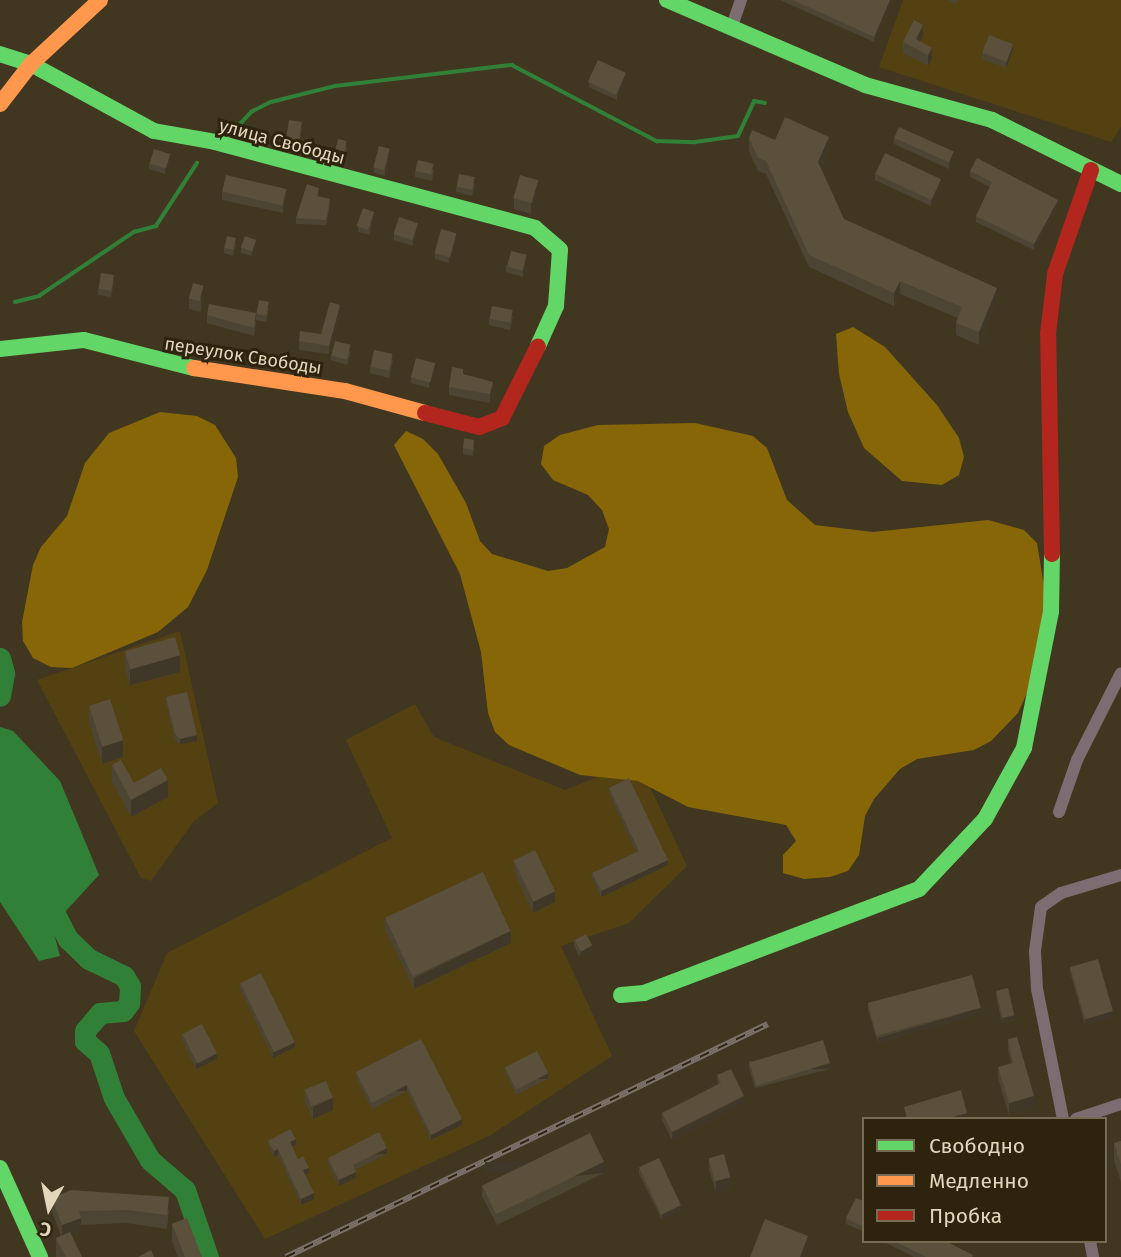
<!DOCTYPE html>
<html>
<head>
<meta charset="utf-8">
<style>
  body { margin:0 }
  #map { position:relative; width:1121px; height:1257px; overflow:hidden; background:#413720; font-family:"Fira Sans",sans-serif }
  div>[style] { position:absolute }
  .built>* { inset:0; background:#534112 }
  .forest>* { inset:0; background:#866607 }
  .water>* { inset:0; background:#318038 }
  .stream>* { height:3.5px; margin:-1.75px; padding:0 1.75px; transform-origin:1.75px; border-radius:1.75px; background:#318038 }
  .river>* { height:21px; margin:-10.5px; padding:0 10.5px; transform-origin:10.5px; border-radius:10.5px; background:#318038 }
  .street>* { height:12px; margin:-6px; padding:0 6px; transform-origin:6px; border-radius:6px; background:#7c6d73 }
  .fast>* { height:16px; margin:-8px; padding:0 8px; transform-origin:8px; border-radius:8px; background:#63d668 }
  .slow>* { height:16px; margin:-8px; padding:0 8px; transform-origin:8px; border-radius:8px; background:#ff974d }
  .jam>* { height:16px; margin:-8px; padding:0 8px; transform-origin:8px; border-radius:8px; background:#b3261e }
  .rail>* { height:6px; margin-top:-3px; transform-origin:0; background:repeating-linear-gradient(90deg,#2e240e 0 10px,#7c716c 0 20px); box-sizing:border-box; border-block:2px solid #7c716c }
  .wall>* { inset:0; background:#4d4533 }
  .shaded-wall>* { inset:0; background:#3f3829; transform-origin:0 0 }
  .building>* { inset:0; background:#5a503b; transform-origin:0 0 }
  span { translate:-50% -50%; white-space:nowrap; text-align:center; line-height:1.15; -webkit-text-stroke:6px #2e240e; paint-order:stroke }
  .street-label { font-size:18px; color:#e3d6bb }
  .legend { position:absolute; left:862px; top:1117px; width:245px; height:126px; box-sizing:border-box; background:#2e240e; border:2px solid #766b53; margin:0; padding:9px 12px; list-style:none; font-size:21px; color:#e3d6bb }
  .legend li { display:flex; align-items:center; gap:14px; height:35px }
  .legend b { width:35px; border:2px solid #766b53 }
  .north { position:absolute; left:14px; top:1173px; width:70px; height:70px; -webkit-text-stroke:5px #2e240e; paint-order:stroke; rotate:189deg; font-size:19px; font-weight:700; line-height:28px; text-align:center; color:#e3d6bb }
  .north::after { content:''; display:block; margin:auto; width:24px; height:32px; background:#e3d6bb; clip-path:polygon(50% 0,100% 100%,50% 72%,0 100%) }
</style>
</head>
<body>
<div id="map">
  <div class="built">
    <i style="clip-path:polygon(903px 0,1121px 0,1121px 127px,1111px 142px,879px 67px)"></i>
    <i style="clip-path:polygon(180px 631px,218px 803px,194px 821px,151px 881px,141px 878px,37px 680px)"></i>
    <i style="clip-path:polygon(415px 704px,434px 737px,565px 790px,638px 761px,687px 866px,629px 923px,561px 946px,612px 1056px,489px 1136px,265px 1239px,134px 1031px,167px 953px,392px 838px,346px 740px)"></i>
  </div>
  <div class="forest">
    <i style="clip-path:polygon(853px 327px,885px 347px,937px 405px,959px 438px,964px 457px,959px 475px,942px 485px,902px 481px,864px 448px,848px 412px,839px 374px,836px 334px)"></i>
    <i style="clip-path:polygon(160px 412px,197px 416px,215px 425px,236px 458px,238px 477px,207px 570px,188px 607px,158px 632px,72px 668px,51px 667px,33px 658px,23px 641px,22px 622px,33px 565px,41px 547px,67px 516px,85px 463px,109px 433px)"></i>
    <i style="clip-path:polygon(695px 423px,753px 436px,767px 448px,787px 500px,815px 525px,873px 532px,988px 520px,1024px 530px,1037px 543px,1046px 599px,1035px 675px,1018px 713px,991px 741px,974px 750px,917px 759px,900px 769px,874px 799px,865px 816px,859px 855px,848px 871px,830px 877px,804px 879px,783px 873px,783px 855px,796px 841px,786px 825px,688px 807px,638px 781px,580px 775px,509px 745px,495px 732px,488px 713px,481px 652px,460px 574px,394px 445px,406px 431px,423px 439px,438px 454px,466px 503px,480px 541px,492px 554px,548px 571px,567px 568px,605px 547px,609px 529px,602px 510px,588px 495px,553px 480px,541px 464px,544px 446px,560px 435px,598px 425px)"></i>
  </div>
  <div class="water">
    <i style="clip-path:polygon(0 727px,13px 731px,60px 781px,99px 875px,52px 926px,60px 956px,39px 961px,0 902px)"></i>
  </div>
  <div class="stream">
    <i style="left:229px;top:136px;width:33px;rotate:-47deg"></i>
    <i style="left:251px;top:112px;width:22px;rotate:-27deg"></i>
    <i style="left:271px;top:102px;width:66px;rotate:-14deg"></i>
    <i style="left:335px;top:86px;width:178px;rotate:-6.8deg"></i>
    <i style="left:512px;top:65px;width:164px;rotate:27.7deg"></i>
    <i style="left:657px;top:141px;width:38px;rotate:2deg"></i>
    <i style="left:695px;top:142px;width:43px;rotate:-7.9deg"></i>
    <i style="left:738px;top:136px;width:38px;rotate:-65deg"></i>
    <i style="left:754px;top:101px;width:11px;rotate:10deg"></i>
    <i style="left:15px;top:302px;width:25px;rotate:-14deg"></i>
    <i style="left:39px;top:296px;width:115px;rotate:-34deg"></i>
    <i style="left:134px;top:232px;width:23px;rotate:-15deg"></i>
    <i style="left:156px;top:226px;width:75px;rotate:-56.9deg"></i>
  </div>
  <div class="river">
    <i style="left:0;top:658px;width:16px;rotate:75deg"></i>
    <i style="left:4px;top:673px;width:23px;rotate:100deg"></i>
    <i style="left:54px;top:892px;width:16px;rotate:97deg"></i>
    <i style="left:52px;top:908px;width:35px;rotate:63deg"></i>
    <i style="left:68px;top:939px;width:29px;rotate:44deg"></i>
    <i style="left:89px;top:959px;width:39px;rotate:26deg"></i>
    <i style="left:124px;top:976px;width:12px;rotate:59deg"></i>
    <i style="left:130px;top:986px;width:17px;rotate:93deg"></i>
    <i style="left:129px;top:1003px;width:10px;rotate:127deg"></i>
    <i style="left:123px;top:1011px;width:23px;rotate:175deg"></i>
    <i style="left:100px;top:1013px;width:23px;rotate:130deg"></i>
    <i style="left:85px;top:1031px;width:10px;rotate:90deg"></i>
    <i style="left:85px;top:1041px;width:18px;rotate:41deg"></i>
    <i style="left:99px;top:1053px;width:47px;rotate:71.6deg"></i>
    <i style="left:114px;top:1098px;width:72px;rotate:59.9deg"></i>
    <i style="left:150px;top:1160px;width:46px;rotate:40.6deg"></i>
    <i style="left:185px;top:1190px;width:71px;rotate:71.1deg"></i>
  </div>
  <div class="street">
    <i style="left:732px;top:26px;width:28px;rotate:-71deg"></i>
    <i style="left:1059px;top:812px;width:55px;rotate:-70.9deg"></i>
    <i style="left:1077px;top:760px;width:97px;rotate:-63.2deg"></i>
    <i style="left:1063px;top:1119px;width:133px;rotate:-101.3deg"></i>
    <i style="left:1037px;top:989px;width:38px;rotate:-93deg"></i>
    <i style="left:1035px;top:951px;width:44px;rotate:-82.2deg"></i>
    <i style="left:1041px;top:907px;width:24px;rotate:-35deg"></i>
    <i style="left:1061px;top:893px;width:63px;rotate:-16.7deg"></i>
    <i style="left:1076px;top:1119px;width:47px;rotate:-18.4deg"></i>
    <i style="left:1090px;top:1241px;width:16px;rotate:79deg"></i>
  </div>
  <div class="fast">
    <i style="left:667px;top:0;width:215px;rotate:23.2deg"></i>
    <i style="left:865px;top:85px;width:132px;rotate:15.4deg"></i>
    <i style="left:992px;top:120px;width:144px;rotate:26.4deg"></i>
    <i style="left:0;top:54px;width:33px;rotate:18deg"></i>
    <i style="left:31px;top:64px;width:140px;rotate:28.6deg"></i>
    <i style="left:154px;top:131px;width:62px;rotate:10.2deg"></i>
    <i style="left:215px;top:142px;width:331px;rotate:15deg"></i>
    <i style="left:535px;top:228px;width:33px;rotate:41deg"></i>
    <i style="left:560px;top:250px;width:56px;rotate:94.1deg"></i>
    <i style="left:556px;top:306px;width:44px;rotate:114.2deg"></i>
    <i style="left:0;top:349px;width:84px;rotate:-6.1deg"></i>
    <i style="left:84px;top:340px;width:114px;rotate:14.3deg"></i>
    <i style="left:621px;top:995px;width:23px;rotate:-5deg"></i>
    <i style="left:644px;top:993px;width:294px;rotate:-20.7deg"></i>
    <i style="left:919px;top:889px;width:96px;rotate:-46.7deg"></i>
    <i style="left:985px;top:819px;width:81px;rotate:-61.2deg"></i>
    <i style="left:1024px;top:748px;width:139px;rotate:-78.8deg"></i>
    <i style="left:1051px;top:612px;width:58px;rotate:-89deg"></i>
    <i style="left:0;top:1168px;width:98px;rotate:65.8deg"></i>
  </div>
  <div class="slow">
    <i style="left:0;top:104px;width:51px;rotate:-52.2deg"></i>
    <i style="left:31px;top:64px;width:94px;rotate:-42.8deg"></i>
    <i style="left:194px;top:368px;width:153px;rotate:8.7deg"></i>
    <i style="left:345px;top:391px;width:83px;rotate:15.4deg"></i>
  </div>
  <div class="jam">
    <i style="left:425px;top:413px;width:56px;rotate:14.5deg"></i>
    <i style="left:479px;top:427px;width:25px;rotate:-21deg"></i>
    <i style="left:502px;top:418px;width:80px;rotate:-63.4deg"></i>
    <i style="left:1052px;top:554px;width:220px;rotate:-91deg"></i>
    <i style="left:1048px;top:334px;width:60px;rotate:-83.3deg"></i>
    <i style="left:1055px;top:274px;width:110px;rotate:-70.9deg"></i>
  </div>
  <div class="rail">
    <i style="left:286px;top:1257px;width:535px;rotate:-25.8deg"></i>
  </div>
  <div class="wall">
    <i style="clip-path:polygon(780px 0,892px 0,874px 42px)"></i>
    <i style="clip-path:polygon(947px 0,958px 0,956px 4px)"></i>
    <i style="clip-path:polygon(923px 36px,920px 41px,932px 59px,928px 66px,903px 53px,903px 42px)"></i>
    <i style="clip-path:polygon(1013px 50px,1006px 68px,982px 59px,982px 53px)"></i>
    <i style="clip-path:polygon(626px 78px,617px 100px,589px 87px,589px 82px)"></i>
    <i style="clip-path:polygon(302px 128px,298px 150px,285px 147px,285px 141px)"></i>
    <i style="clip-path:polygon(749px 138px,775px 140px,829px 150px,821px 168px,844px 219px,997px 301px,979px 345px,956px 335px,956px 323px,958px 318px,900px 294px,894px 306px,809px 267px,766px 174px,758px 171px,749px 151px)"></i>
    <i style="clip-path:polygon(894px 138px,954px 157px,949px 169px,894px 144px)"></i>
    <i style="clip-path:polygon(347px 147px,344px 163px,334px 162px,334px 156px)"></i>
    <i style="clip-path:polygon(390px 155px,385px 176px,374px 173px,374px 167px)"></i>
    <i style="clip-path:polygon(170px 160px,165px 174px,149px 169px,149px 163px)"></i>
    <i style="clip-path:polygon(434px 169px,432px 181px,415px 177px,415px 171px)"></i>
    <i style="clip-path:polygon(970px 171px,1058px 205px,1034px 250px,976px 222px,976px 216px,990px 187px,970px 177px)"></i>
    <i style="clip-path:polygon(875px 174px,941px 185px,931px 206px,875px 180px)"></i>
    <i style="clip-path:polygon(475px 183px,472px 196px,456px 192px,456px 187px)"></i>
    <i style="clip-path:polygon(538px 191px,531px 214px,514px 209px,514px 198px)"></i>
    <i style="clip-path:polygon(222px 192px,286px 197px,283px 213px,222px 200px)"></i>
    <i style="clip-path:polygon(319px 193px,318px 197px,330px 205px,326px 225px,296px 224px,296px 218px)"></i>
    <i style="clip-path:polygon(374px 217px,370px 235px,358px 232px,358px 226px)"></i>
    <i style="clip-path:polygon(418px 228px,413px 246px,394px 240px,394px 234px)"></i>
    <i style="clip-path:polygon(456px 238px,449px 263px,435px 259px,435px 253px)"></i>
    <i style="clip-path:polygon(236px 243px,233px 256px,224px 253px,224px 248px)"></i>
    <i style="clip-path:polygon(256px 245px,252px 256px,241px 253px,241px 247px)"></i>
    <i style="clip-path:polygon(527px 261px,523px 277px,506px 272px,506px 266px)"></i>
    <i style="clip-path:polygon(114px 281px,111px 297px,98px 295px,98px 289px)"></i>
    <i style="clip-path:polygon(189px 298px,204px 298px,201px 312px,189px 309px)"></i>
    <i style="clip-path:polygon(269px 308px,266px 322px,256px 320px,256px 314px)"></i>
    <i style="clip-path:polygon(340px 313px,329px 354px,299px 350px,299px 341px,321px 334px)"></i>
    <i style="clip-path:polygon(207px 315px,256px 322px,254px 336px,207px 323px)"></i>
    <i style="clip-path:polygon(513px 316px,510px 330px,489px 325px,489px 319px)"></i>
    <i style="clip-path:polygon(351px 351px,347px 365px,331px 360px,331px 355px)"></i>
    <i style="clip-path:polygon(393px 360px,389px 378px,370px 373px,370px 367px)"></i>
    <i style="clip-path:polygon(435px 369px,429px 388px,411px 383px,411px 377px)"></i>
    <i style="clip-path:polygon(463px 374px,493px 390px,490px 403px,449px 395px,449px 387px)"></i>
    <i style="clip-path:polygon(474px 446px,473px 456px,463px 454px,463px 448px)"></i>
    <i style="clip-path:polygon(125px 650px,180px 672px,130px 685px,125px 667px)"></i>
    <i style="clip-path:polygon(166px 697px,197px 741px,180px 744px,175px 740px,166px 703px)"></i>
    <i style="clip-path:polygon(89px 706px,123px 757px,102px 764px,89px 723px)"></i>
    <i style="clip-path:polygon(112px 765px,134px 783px,168px 797px,131px 817px,112px 782px)"></i>
    <i style="clip-path:polygon(609px 788px,668px 865px,601px 897px,592px 878px,592px 873px,636px 852px,609px 794px)"></i>
    <i style="clip-path:polygon(514px 861px,555px 902px,533px 913px,514px 872px)"></i>
    <i style="clip-path:polygon(385px 918px,511px 943px,414px 989px,385px 930px)"></i>
    <i style="clip-path:polygon(574px 940px,592px 950px,580px 957px,574px 946px)"></i>
    <i style="clip-path:polygon(1070px 967px,1113px 1017px,1085px 1025px,1070px 972px)"></i>
    <i style="clip-path:polygon(240px 983px,295px 1047px,273px 1058px,240px 989px)"></i>
    <i style="clip-path:polygon(996px 990px,1014px 1020px,1002px 1023px,996px 996px)"></i>
    <i style="clip-path:polygon(868px 1004px,981px 1014px,878px 1043px,868px 1010px)"></i>
    <i style="clip-path:polygon(182px 1034px,217px 1059px,196px 1069px,182px 1040px)"></i>
    <i style="clip-path:polygon(421px 1039px,462px 1125px,431px 1140px,407px 1091px,372px 1109px,356px 1078px,356px 1072px)"></i>
    <i style="clip-path:polygon(1008px 1039px,1034px 1108px,1009px 1115px,998px 1078px,998px 1067px,1011px 1063px,1008px 1050px)"></i>
    <i style="clip-path:polygon(749px 1061px,830px 1069px,755px 1088px,749px 1068px)"></i>
    <i style="clip-path:polygon(505px 1067px,548px 1079px,516px 1095px,505px 1073px)"></i>
    <i style="clip-path:polygon(717px 1075px,744px 1103px,672px 1140px,662px 1120px,662px 1113px,718px 1084px)"></i>
    <i style="clip-path:polygon(305px 1090px,333px 1110px,313px 1119px,305px 1102px)"></i>
    <i style="clip-path:polygon(268px 1141px,296px 1145px,292px 1147px,298px 1159px,309px 1173px,305px 1175px,314px 1199px,301px 1205px,278px 1155px,274px 1157px,268px 1146px)"></i>
    <i style="clip-path:polygon(1121px 1141px,1121px 1182px,1114px 1160px,1114px 1143px)"></i>
    <i style="clip-path:polygon(387px 1154px,355px 1170px,356px 1178px,339px 1186px,328px 1164px,328px 1158px)"></i>
    <i style="clip-path:polygon(709px 1159px,730px 1188px,716px 1192px,709px 1170px)"></i>
    <i style="clip-path:polygon(639px 1168px,681px 1211px,662px 1220px,639px 1174px)"></i>
    <i style="clip-path:polygon(604px 1173px,497px 1225px,482px 1196px,482px 1185px)"></i>
    <i style="clip-path:polygon(52px 1198px,169px 1210px,167px 1229px,127px 1223px,81px 1225px,81px 1231px,71px 1235px,82px 1257px,56px 1257px,56px 1238px,61px 1236px,52px 1211px)"></i>
    <i style="clip-path:polygon(864px 1201px,864px 1232px,846px 1224px,846px 1218px)"></i>
    <i style="clip-path:polygon(172px 1224px,202px 1257px,178px 1257px,172px 1241px)"></i>
    <i style="clip-path:polygon(882px 1241px,945px 1241px,973px 1257px,914px 1257px)"></i>
  </div>
  <div class="shaded-wall">
    <i style="clip-path:polygon(890px 0,892px 0,874px 42px,874px 37px)"></i>
    <i style="clip-path:polygon(923px 25px,923px 36px,916px 50px,916px 39px)"></i>
    <i style="clip-path:polygon(1013px 44px,1013px 50px,1006px 68px,1006px 63px)"></i>
    <i style="clip-path:polygon(932px 48px,932px 59px,928px 66px,928px 55px)"></i>
    <i style="clip-path:polygon(626px 73px,626px 78px,617px 100px,617px 94px)"></i>
    <i style="clip-path:polygon(829px 137px,829px 150px,818px 174px,818px 162px)"></i>
    <i style="clip-path:polygon(390px 149px,390px 155px,385px 176px,385px 170px)"></i>
    <i style="clip-path:polygon(954px 151px,954px 157px,949px 169px,949px 163px)"></i>
    <i style="clip-path:polygon(170px 154px,170px 160px,165px 174px,165px 169px)"></i>
    <i style="clip-path:polygon(941px 179px,941px 185px,931px 206px,931px 200px)"></i>
    <i style="clip-path:polygon(538px 180px,538px 191px,531px 214px,531px 202px)"></i>
    <i style="clip-path:polygon(286px 189px,286px 197px,283px 213px,283px 205px)"></i>
    <i style="clip-path:polygon(1058px 200px,1058px 205px,1034px 250px,1034px 244px)"></i>
    <i style="clip-path:polygon(374px 212px,374px 217px,370px 235px,370px 229px)"></i>
    <i style="clip-path:polygon(418px 223px,418px 228px,413px 246px,413px 240px)"></i>
    <i style="clip-path:polygon(456px 233px,456px 238px,449px 263px,449px 257px)"></i>
    <i style="clip-path:polygon(256px 240px,256px 245px,252px 256px,252px 251px)"></i>
    <i style="clip-path:polygon(527px 255px,527px 261px,523px 277px,523px 271px)"></i>
    <i style="clip-path:polygon(900px 281px,900px 294px,894px 306px,894px 293px)"></i>
    <i style="clip-path:polygon(204px 286px,204px 298px,201px 312px,201px 300px)"></i>
    <i style="clip-path:polygon(997px 288px,997px 301px,979px 345px,979px 332px)"></i>
    <i style="clip-path:polygon(340px 305px,340px 313px,329px 354px,329px 346px)"></i>
    <i style="clip-path:polygon(435px 363px,435px 369px,429px 388px,429px 382px)"></i>
    <i style="clip-path:polygon(493px 382px,493px 390px,490px 403px,490px 394px)"></i>
    <i style="clip-path:polygon(180px 655px,180px 672px,130px 685px,130px 668px)"></i>
    <i style="clip-path:polygon(197px 735px,197px 741px,180px 744px,180px 739px)"></i>
    <i style="clip-path:polygon(123px 740px,123px 757px,102px 764px,102px 747px)"></i>
    <i style="clip-path:polygon(168px 780px,168px 797px,131px 817px,131px 800px)"></i>
    <i style="clip-path:polygon(668px 860px,668px 865px,601px 897px,601px 891px)"></i>
    <i style="clip-path:polygon(555px 891px,555px 902px,533px 913px,533px 901px)"></i>
    <i style="clip-path:polygon(511px 931px,511px 943px,414px 989px,414px 978px)"></i>
    <i style="clip-path:polygon(592px 945px,592px 950px,580px 957px,580px 951px)"></i>
    <i style="clip-path:polygon(981px 1008px,981px 1014px,878px 1043px,878px 1038px)"></i>
    <i style="clip-path:polygon(1113px 1011px,1113px 1017px,1085px 1025px,1085px 1020px)"></i>
    <i style="clip-path:polygon(1014px 1015px,1014px 1020px,1002px 1023px,1002px 1017px)"></i>
    <i style="clip-path:polygon(295px 1042px,295px 1047px,273px 1058px,273px 1052px)"></i>
    <i style="clip-path:polygon(217px 1053px,217px 1059px,196px 1069px,196px 1063px)"></i>
    <i style="left:830px;top:1063px;width:6px;height:77px;rotate:90deg"></i>
    <i style="left:548px;top:1073px;width:6px;height:36px;rotate:90deg"></i>
    <i style="left:407px;top:1085px;width:6px;height:39px;rotate:90deg"></i>
    <i style="clip-path:polygon(744px 1096px,744px 1103px,672px 1140px,672px 1132px)"></i>
    <i style="clip-path:polygon(1034px 1096px,1034px 1108px,1009px 1115px,1009px 1103px)"></i>
    <i style="clip-path:polygon(333px 1098px,333px 1110px,313px 1119px,313px 1107px)"></i>
    <i style="clip-path:polygon(967px 1113px,967px 1119px,947px 1119px)"></i>
    <i style="clip-path:polygon(462px 1119px,462px 1125px,431px 1140px,431px 1135px)"></i>
    <i style="clip-path:polygon(296px 1139px,296px 1145px,290px 1148px,290px 1142px)"></i>
    <i style="left:387px;top:1148px;width:6px;height:38px;rotate:90deg"></i>
    <i style="clip-path:polygon(278px 1149px,278px 1155px,274px 1157px,274px 1151px)"></i>
    <i style="left:604px;top:1162px;width:11px;height:119px;rotate:90deg"></i>
    <i style="clip-path:polygon(309px 1168px,309px 1173px,303px 1176px,303px 1170px)"></i>
    <i style="clip-path:polygon(356px 1172px,356px 1178px,339px 1186px,339px 1180px)"></i>
    <i style="clip-path:polygon(730px 1177px,730px 1188px,716px 1192px,716px 1181px)"></i>
    <i style="clip-path:polygon(314px 1193px,314px 1199px,301px 1205px,301px 1199px)"></i>
    <i style="clip-path:polygon(681px 1205px,681px 1211px,662px 1220px,662px 1215px)"></i>
    <i style="clip-path:polygon(81px 1218px,81px 1231px,62px 1239px,62px 1225px)"></i>
    <i style="clip-path:polygon(808px 1236px,808px 1242px,803px 1257px,800px 1257px)"></i>
  </div>
  <div class="building">
    <i style="clip-path:polygon(793px 0,890px 0,874px 37px)"></i>
    <i style="clip-path:polygon(914px 20px,923px 25px,916px 39px,932px 48px,928px 55px,903px 42px)"></i>
    <i style="left:989px;top:35px;width:26px;height:19px;rotate:21deg"></i>
    <i style="left:598px;top:60px;width:31px;height:24px;rotate:25deg"></i>
    <i style="clip-path:polygon(785px 117px,829px 137px,818px 162px,844px 219px,997px 288px,979px 332px,956px 323px,962px 307px,900px 281px,894px 293px,809px 255px,766px 161px,758px 158px,749px 138px,752px 130px,775px 140px)"></i>
    <i style="left:289px;top:120px;width:13px;height:21px;rotate:9deg"></i>
    <i style="left:899px;top:127px;width:60px;height:12px;rotate:24deg"></i>
    <i style="left:338px;top:139px;width:9px;height:17px;rotate:13deg"></i>
    <i style="left:379px;top:146px;width:11px;height:22px;rotate:15deg"></i>
    <i style="left:154px;top:149px;width:17px;height:15px;rotate:17deg"></i>
    <i style="left:885px;top:153px;width:62px;height:23px;rotate:25deg"></i>
    <i style="clip-path:polygon(977px 158px,1058px 200px,1034px 244px,976px 216px,992px 182px,970px 171px)"></i>
    <i style="left:418px;top:160px;width:16px;height:11px;rotate:14deg"></i>
    <i style="left:459px;top:174px;width:16px;height:13px;rotate:11deg"></i>
    <i style="left:226px;top:175px;width:62px;height:17px;rotate:13deg"></i>
    <i style="left:520px;top:175px;width:19px;height:24px;rotate:16deg"></i>
    <i style="clip-path:polygon(307px 184px,319px 188px,317px 196px,330px 199px,326px 220px,296px 218px)"></i>
    <i style="left:363px;top:208px;width:12px;height:19px;rotate:20deg"></i>
    <i style="left:399px;top:217px;width:20px;height:18px;rotate:18deg"></i>
    <i style="left:441px;top:229px;width:16px;height:25px;rotate:15deg"></i>
    <i style="left:227px;top:236px;width:9px;height:12px;rotate:13deg"></i>
    <i style="left:245px;top:236px;width:12px;height:12px;rotate:20deg"></i>
    <i style="left:511px;top:251px;width:16px;height:16px;rotate:14deg"></i>
    <i style="left:101px;top:273px;width:13px;height:16px;rotate:9deg"></i>
    <i style="left:193px;top:283px;width:11px;height:16px;rotate:15deg"></i>
    <i style="left:259px;top:300px;width:10px;height:14px;rotate:11deg"></i>
    <i style="clip-path:polygon(330px 302px,340px 305px,329px 346px,299px 341px,300px 331px,321px 334px)"></i>
    <i style="clip-path:polygon(209px 304px,256px 313px,254px 328px,207px 315px)"></i>
    <i style="left:492px;top:306px;width:21px;height:13px;rotate:11deg"></i>
    <i style="left:335px;top:341px;width:16px;height:15px;rotate:14deg"></i>
    <i style="left:374px;top:350px;width:19px;height:17px;rotate:12deg"></i>
    <i style="left:416px;top:358px;width:20px;height:20px;rotate:15deg"></i>
    <i style="clip-path:polygon(452px 367px,463px 369px,463px 374px,493px 382px,490px 394px,449px 387px)"></i>
    <i style="clip-path:polygon(464px 438px,474px 440px,473px 450px,463px 448px)"></i>
    <i style="left:175px;top:637px;width:19px;height:52px;rotate:74deg"></i>
    <i style="clip-path:polygon(187px 692px,197px 735px,180px 739px,175px 734px,166px 697px)"></i>
    <i style="left:110px;top:699px;width:43px;height:22px;rotate:72deg"></i>
    <i style="clip-path:polygon(121px 760px,134px 783px,161px 768px,168px 780px,131px 800px,112px 765px)"></i>
    <i style="clip-path:polygon(629px 778px,668px 860px,601px 891px,592px 873px,639px 851px,609px 788px)"></i>
    <i style="left:535px;top:850px;width:46px;height:24px;rotate:64deg"></i>
    <i style="left:483px;top:872px;width:65px;height:108px;rotate:65deg"></i>
    <i style="left:586px;top:934px;width:13px;height:13px;rotate:61deg"></i>
    <i style="left:1098px;top:959px;width:54px;height:29px;rotate:74deg"></i>
    <i style="left:261px;top:973px;width:77px;height:23px;rotate:64deg"></i>
    <i style="left:972px;top:975px;width:34px;height:108px;rotate:75deg"></i>
    <i style="left:1008px;top:988px;width:28px;height:12px;rotate:77deg"></i>
    <i style="left:202px;top:1024px;width:33px;height:22px;rotate:63deg"></i>
    <i style="clip-path:polygon(1017px 1037px,1034px 1096px,1009px 1103px,998px 1067px,1013px 1063px,1008px 1039px)"></i>
    <i style="clip-path:polygon(421px 1039px,462px 1119px,431px 1135px,407px 1085px,372px 1103px,356px 1072px)"></i>
    <i style="left:823px;top:1040px;width:24px;height:77px;rotate:73deg"></i>
    <i style="left:537px;top:1051px;width:25px;height:36px;rotate:63deg"></i>
    <i style="clip-path:polygon(731px 1069px,744px 1096px,672px 1132px,662px 1113px,721px 1083px,717px 1075px)"></i>
    <i style="left:326px;top:1081px;width:18px;height:23px;rotate:68deg"></i>
    <i style="clip-path:polygon(961px 1090px,967px 1113px,947px 1119px,907px 1119px,904px 1107px)"></i>
    <i style="clip-path:polygon(290px 1129px,296px 1139px,290px 1142px,298px 1159px,303px 1156px,309px 1168px,303px 1170px,314px 1193px,301px 1199px,278px 1149px,274px 1151px,268px 1141px)"></i>
    <i style="clip-path:polygon(379px 1132px,387px 1148px,353px 1165px,356px 1172px,339px 1180px,328px 1158px)"></i>
    <i style="left:590px;top:1133px;width:32px;height:120px;rotate:64deg"></i>
    <i style="clip-path:polygon(1121px 1141px,1121px 1165px,1114px 1143px)"></i>
    <i style="left:724px;top:1154px;width:24px;height:16px;rotate:75deg"></i>
    <i style="left:659px;top:1158px;width:52px;height:22px;rotate:65deg"></i>
    <i style="clip-path:polygon(71px 1190px,169px 1197px,167px 1215px,127px 1210px,79px 1211px,81px 1218px,62px 1225px,52px 1198px)"></i>
    <i style="clip-path:polygon(856px 1198px,864px 1201px,864px 1227px,846px 1218px)"></i>
    <i style="clip-path:polygon(187px 1218px,202px 1257px,185px 1257px,172px 1224px)"></i>
    <i style="clip-path:polygon(765px 1219px,808px 1236px,800px 1257px,750px 1257px)"></i>
    <i style="clip-path:polygon(70px 1232px,82px 1257px,66px 1257px,56px 1238px)"></i>
    <i style="clip-path:polygon(894px 1241px,945px 1241px,973px 1255px,972px 1257px,926px 1257px)"></i>
    <i style="clip-path:polygon(151px 1250px,154px 1257px,138px 1257px)"></i>
  </div>
  <div class="street-label">
    <span style="left:282px;top:142px;rotate:15deg">улица Свободы</span>
    <span style="left:243px;top:356px;rotate:9deg">переулок Свободы</span>
  </div>
  <ul class="legend">
  <li><b style="height:9px;background:#63d668"></b>Свободно</li>
  <li><b style="height:9px;background:#ff974d"></b>Медленно</li>
  <li><b style="height:9px;background:#b3261e"></b>Пробка</li>
  </ul>
  <div class="north">С</div>
</div>
</body>
</html>
